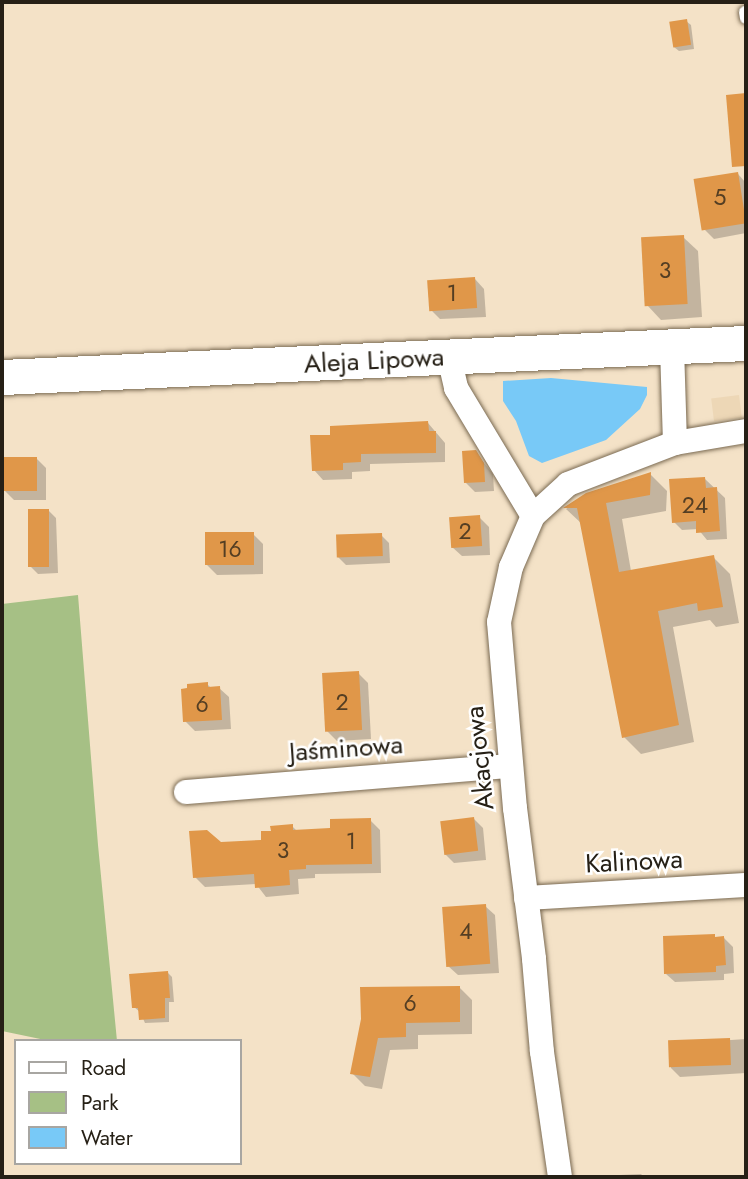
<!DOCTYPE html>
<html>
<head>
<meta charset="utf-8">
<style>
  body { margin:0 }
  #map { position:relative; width:748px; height:1179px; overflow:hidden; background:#f4e2c7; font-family:Jost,sans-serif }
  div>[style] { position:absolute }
  .built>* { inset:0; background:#edd7b6; transform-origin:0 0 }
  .green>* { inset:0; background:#a6c085 }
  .water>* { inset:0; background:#78c9f7 }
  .shadow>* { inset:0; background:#0003 }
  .building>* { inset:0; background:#e09749; transform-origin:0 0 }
  .roads { filter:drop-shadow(0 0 2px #7a6a52) drop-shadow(0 0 2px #7a6a52) }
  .lane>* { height:12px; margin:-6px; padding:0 6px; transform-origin:6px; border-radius:6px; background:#fff }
  .street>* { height:24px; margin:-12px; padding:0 12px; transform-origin:12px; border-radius:12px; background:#fff }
  .secondary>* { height:35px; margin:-17.5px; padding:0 17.5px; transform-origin:17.5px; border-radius:17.5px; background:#fff }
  span { translate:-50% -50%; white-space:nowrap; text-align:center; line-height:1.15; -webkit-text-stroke:5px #fff; paint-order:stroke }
  .number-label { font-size:23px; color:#543e23 }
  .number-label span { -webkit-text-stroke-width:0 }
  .street-label { font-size:26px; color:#262016 }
  .frame { position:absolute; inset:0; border:4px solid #262016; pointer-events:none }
  .legend { position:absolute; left:14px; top:1039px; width:228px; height:126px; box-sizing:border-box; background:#fff; border:2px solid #a8a6a2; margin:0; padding:9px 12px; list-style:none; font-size:21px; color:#262016 }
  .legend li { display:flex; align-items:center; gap:14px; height:35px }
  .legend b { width:35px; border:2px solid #a8a6a2 }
</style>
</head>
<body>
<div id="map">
  <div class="built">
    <i style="left:739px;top:395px;width:23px;height:28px;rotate:83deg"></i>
  </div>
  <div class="green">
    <i style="clip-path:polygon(78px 595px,98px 845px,117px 1041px,50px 1041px,2px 1031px,2px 604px)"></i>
  </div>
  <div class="water">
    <i style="clip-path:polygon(551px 378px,647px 387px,647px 395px,640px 409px,606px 440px,542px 463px,529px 456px,516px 421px,503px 401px,503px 381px)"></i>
  </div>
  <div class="shadow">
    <i style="clip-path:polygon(686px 21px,691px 25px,694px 49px,679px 51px,674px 47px)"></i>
    <i style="clip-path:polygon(738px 174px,746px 183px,746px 233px,714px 239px,705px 230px)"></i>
    <i style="clip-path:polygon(683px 237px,698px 251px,702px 317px,661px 320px,647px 305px)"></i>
    <i style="clip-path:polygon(475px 279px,484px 289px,486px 317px,440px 319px,430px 309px)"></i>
    <i style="clip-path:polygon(428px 423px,445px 443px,445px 462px,370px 464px,370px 471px,352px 472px,352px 479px,323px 480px,314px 470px,332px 437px)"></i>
    <i style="clip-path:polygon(475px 452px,493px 474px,494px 491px,475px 492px,466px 483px)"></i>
    <i style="clip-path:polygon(36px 458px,46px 468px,46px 500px,14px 500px,4px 490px)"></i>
    <i style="clip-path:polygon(650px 474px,667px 491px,666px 511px,622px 519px,631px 571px,713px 557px,730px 574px,739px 623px,716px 627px,710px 620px,673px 627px,694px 742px,641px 754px,624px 737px,582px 524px,566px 509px,587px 495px)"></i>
    <i style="clip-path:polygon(705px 479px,725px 498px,727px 539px,707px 540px,698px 529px,682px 530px,674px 522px)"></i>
    <i style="clip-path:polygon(49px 511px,56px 518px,58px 573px,38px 574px,30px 566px,28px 543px,32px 542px)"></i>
    <i style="clip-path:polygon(479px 517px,489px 527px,490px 555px,462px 556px,452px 547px)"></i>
    <i style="clip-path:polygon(253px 534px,263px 544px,263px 574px,217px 575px,207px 565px)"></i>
    <i style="clip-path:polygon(381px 535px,389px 543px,390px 563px,346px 565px,338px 557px)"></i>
    <i style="clip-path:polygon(358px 673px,368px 683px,371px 739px,337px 741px,327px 731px)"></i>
    <i style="clip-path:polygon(207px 684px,211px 688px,219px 688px,229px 697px,231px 729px,195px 731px,185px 721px)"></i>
    <i style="clip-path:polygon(474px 819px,483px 828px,486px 860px,454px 863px,444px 853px)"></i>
    <i style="clip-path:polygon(370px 820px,380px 830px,381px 873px,315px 874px,315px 878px,298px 879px,299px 894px,266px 897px,256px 884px,205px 887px,195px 877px,220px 844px,263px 842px,292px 826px,297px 831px,332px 829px)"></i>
    <i style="clip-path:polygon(485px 906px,495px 915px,499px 973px,458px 975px,448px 966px)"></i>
    <i style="clip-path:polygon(724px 938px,733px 947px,734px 973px,724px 974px,724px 980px,675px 982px,666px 974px)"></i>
    <i style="clip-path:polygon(168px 973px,172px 977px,174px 1002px,169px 1002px,169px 1022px,145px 1023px,140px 1012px,134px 1007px)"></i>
    <i style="clip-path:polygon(459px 987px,472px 1000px,472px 1034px,418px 1035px,418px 1049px,390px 1050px,382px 1089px,365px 1086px,352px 1073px,363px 1019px)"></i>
    <i style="clip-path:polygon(746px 1039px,746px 1073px,680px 1077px,671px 1068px,670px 1044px)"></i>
    <i style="clip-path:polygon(641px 1174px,644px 1177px,597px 1177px,597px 1176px)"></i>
  </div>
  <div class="building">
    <i style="left:687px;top:19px;width:26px;height:18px;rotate:81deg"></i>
    <i style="clip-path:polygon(746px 93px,746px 166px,732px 167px,726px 95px)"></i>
    <i style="left:738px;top:172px;width:52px;height:45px;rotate:81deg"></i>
    <i style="left:684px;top:235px;width:69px;height:43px;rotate:87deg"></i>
    <i style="left:475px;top:277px;width:31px;height:48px;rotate:86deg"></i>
    <i style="clip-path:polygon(428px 421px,429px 431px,436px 431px,436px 453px,361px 454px,361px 462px,343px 463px,343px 470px,312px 471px,310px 435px,330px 435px,330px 426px)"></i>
    <i style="clip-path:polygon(476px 450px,484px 463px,485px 482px,464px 483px,462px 451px)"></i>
    <i style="left:2px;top:457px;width:35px;height:34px"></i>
    <i style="clip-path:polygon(651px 472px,650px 495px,606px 503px,619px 572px,714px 555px,723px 607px,698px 611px,697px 603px,658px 611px,679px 725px,622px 738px,577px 508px,563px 508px,586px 493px)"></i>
    <i style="clip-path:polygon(705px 477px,706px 488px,717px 487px,720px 531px,696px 533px,696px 521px,672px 523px,669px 479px)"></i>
    <i style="left:28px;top:509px;width:21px;height:58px"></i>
    <i style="left:480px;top:515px;width:31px;height:31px;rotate:86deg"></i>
    <i style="left:254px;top:532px;width:33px;height:49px;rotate:90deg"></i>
    <i style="left:382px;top:533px;width:23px;height:46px;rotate:88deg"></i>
    <i style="left:359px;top:671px;width:59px;height:37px;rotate:87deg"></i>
    <i style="clip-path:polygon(208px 682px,208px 687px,220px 686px,222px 720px,183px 722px,181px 689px,187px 688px,187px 684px)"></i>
    <i style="left:474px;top:817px;width:34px;height:34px;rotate:83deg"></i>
    <i style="clip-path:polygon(371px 818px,372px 864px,306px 865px,306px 869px,289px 870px,290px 885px,255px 888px,254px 874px,193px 878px,189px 831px,207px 830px,221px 842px,261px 840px,261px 831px,271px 831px,270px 826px,293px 824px,293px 830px,330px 828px,330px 819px)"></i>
    <i style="left:486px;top:904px;width:60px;height:44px;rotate:86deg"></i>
    <i style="clip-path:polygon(715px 934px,715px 937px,724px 936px,726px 965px,716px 966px,716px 972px,664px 974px,663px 936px)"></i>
    <i style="clip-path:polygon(168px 971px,170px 998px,165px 998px,165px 1018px,139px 1020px,138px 1008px,132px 1008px,129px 974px)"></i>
    <i style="clip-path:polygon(460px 986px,460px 1022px,406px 1023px,406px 1037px,378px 1038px,370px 1077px,350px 1074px,361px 1019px,360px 987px)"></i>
    <i style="left:730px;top:1038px;width:27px;height:62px;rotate:88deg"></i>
  </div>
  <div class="roads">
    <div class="lane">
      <i style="left:745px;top:12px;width:6px;rotate:81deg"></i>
    </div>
    <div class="street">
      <i style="left:449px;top:357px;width:32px;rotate:77deg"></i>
      <i style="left:456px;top:388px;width:149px;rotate:59deg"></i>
      <i style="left:533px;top:516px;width:56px;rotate:113.3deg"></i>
      <i style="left:511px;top:567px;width:56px;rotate:102.3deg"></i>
      <i style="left:499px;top:622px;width:187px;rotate:85.1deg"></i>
      <i style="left:515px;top:808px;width:152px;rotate:82.8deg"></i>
      <i style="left:534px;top:959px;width:93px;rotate:85.1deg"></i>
      <i style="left:542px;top:1052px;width:126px;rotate:81.8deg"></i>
      <i style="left:675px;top:443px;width:72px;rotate:-9.6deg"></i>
      <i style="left:533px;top:516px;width:47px;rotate:-42.4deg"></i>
      <i style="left:568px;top:484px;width:115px;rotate:-21deg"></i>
      <i style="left:675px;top:443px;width:98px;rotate:-91.8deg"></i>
      <i style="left:186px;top:792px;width:326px;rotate:-4.6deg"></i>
      <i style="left:526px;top:898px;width:220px;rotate:-3.4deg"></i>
    </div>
    <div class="secondary">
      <i style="left:2px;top:377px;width:745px;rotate:-2.62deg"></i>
    </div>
  </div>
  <div class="number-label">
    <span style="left:720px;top:197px">5</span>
    <span style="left:665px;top:270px">3</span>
    <span style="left:452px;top:293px">1</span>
    <span style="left:695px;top:505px">24</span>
    <span style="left:465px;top:531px">2</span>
    <span style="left:230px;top:549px">16</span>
    <span style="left:342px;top:702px">2</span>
    <span style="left:202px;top:704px">6</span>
    <span style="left:351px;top:841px">1</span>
    <span style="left:283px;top:850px">3</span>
    <span style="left:466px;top:931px">4</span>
    <span style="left:410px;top:1003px">6</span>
  </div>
  <div class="street-label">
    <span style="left:374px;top:361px;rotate:-3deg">Aleja Lipowa</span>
    <span style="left:346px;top:749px;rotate:-4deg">Jaśminowa</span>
    <span style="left:480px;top:758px;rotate:-96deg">Akacjowa</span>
    <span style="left:634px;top:862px;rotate:-3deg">Kalinowa</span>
  </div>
  <div class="frame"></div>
  <ul class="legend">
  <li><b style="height:9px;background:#fff"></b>Road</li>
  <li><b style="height:19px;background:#a6c085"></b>Park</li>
  <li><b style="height:19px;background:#78c9f7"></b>Water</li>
  </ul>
</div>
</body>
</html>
